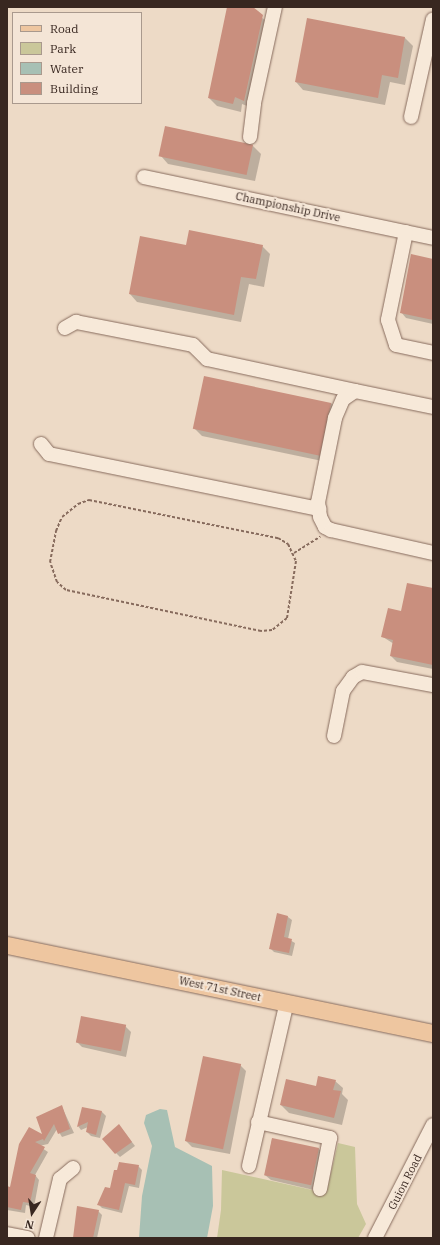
<!DOCTYPE html>
<html>
<head>
<meta charset="utf-8">
<style>
  body { margin:0 }
  #map { position:relative; width:440px; height:1245px; overflow:hidden; background:#eddac6; font-family:"IBM Plex Serif",serif }
  div>[style] { position:absolute }
  .green>* { inset:0; background:#cac79a }
  .water>* { inset:0; background:#a7c0b4 }
  .shadow>* { inset:0; background:#0003 }
  .building>* { inset:0; background:#c98f7e; transform-origin:0 0 }
  .path>* { height:2px; margin-top:-1px; transform-origin:0; background:repeating-linear-gradient(90deg,#876b5d 0 3px,transparent 0 5px) }
  .roads { filter:drop-shadow(0 0 1px #876b5d) drop-shadow(0 0 1px #876b5d) }
  .minor>* { height:14px; margin:-7px; padding:0 7px; transform-origin:7px; border-radius:7px; background:#f7e9d9 }
  .major>* { height:17px; margin:-8.5px; padding:0 8.5px; transform-origin:8.5px; border-radius:8.5px; background:#eec6a0 }
  span { translate:-50% -50%; white-space:nowrap; text-align:center; line-height:1.15; -webkit-text-stroke:4px #f4e5d6; paint-order:stroke }
  .street-label { font-size:11px; color:#382720 }
  .frame { position:absolute; inset:0; border:8px solid #382720; pointer-events:none }
  .legend { position:absolute; left:12px; top:12px; width:130px; height:92px; box-sizing:border-box; background:#f4e5d6; border:1px solid #a9998d; margin:0; padding:5px 7px; list-style:none; font-size:12px; color:#382720 }
  .legend li { display:flex; align-items:center; gap:8px; height:20px }
  .legend b { width:20px; border:1px solid #a9998d }
  .north { position:absolute; left:12px; top:1193px; width:40px; height:40px; -webkit-text-stroke:3px #f4e5d6; paint-order:stroke; rotate:192deg; font-size:11px; font-weight:700; line-height:16px; text-align:center; color:#382720 }
  .north::after { content:''; display:block; margin:auto; width:14px; height:18px; background:#382720; clip-path:polygon(50% 0,100% 100%,50% 72%,0 100%) }
</style>
</head>
<body>
<div id="map">
  <div class="green">
    <i style="clip-path:polygon(338px 1143px,355px 1147px,357px 1204px,366px 1224px,358px 1238px,217px 1238px,221px 1210px,222px 1170px,326px 1193px)"></i>
  </div>
  <div class="water">
    <i style="clip-path:polygon(160px 1109px,167px 1110px,175px 1147px,212px 1166px,213px 1206px,207px 1238px,139px 1238px,142px 1196px,152px 1146px,144px 1123px,146px 1115px)"></i>
  </div>
  <div class="shadow">
    <i style="clip-path:polygon(230px 7px,248px 7px,270px 24px,252px 108px,242px 104px,241px 112px,217px 106px,209px 98px)"></i>
    <i style="clip-path:polygon(308px 19px,405px 38px,413px 46px,405px 85px,390px 82px,385px 105px,303px 90px,296px 82px)"></i>
    <i style="clip-path:polygon(253px 146px,261px 154px,255px 181px,168px 164px,161px 156px)"></i>
    <i style="clip-path:polygon(187px 246px,262px 246px,270px 254px,264px 287px,249px 284px,241px 322px,137px 302px,130px 294px)"></i>
    <i style="clip-path:polygon(433px 260px,433px 324px,406px 318px,401px 312px)"></i>
    <i style="clip-path:polygon(331px 403px,338px 411px,327px 462px,202px 436px,194px 428px)"></i>
    <i style="clip-path:polygon(433px 589px,433px 669px,397px 662px,391px 656px,394px 644px,383px 637px,402px 612px)"></i>
    <i style="clip-path:polygon(278px 914px,288px 917px,292px 920px,288px 939px,295px 943px,292px 956px,274px 952px,270px 948px)"></i>
    <i style="clip-path:polygon(125px 1026px,131px 1032px,126px 1057px,82px 1047px,76px 1041px)"></i>
    <i style="clip-path:polygon(240px 1065px,246px 1071px,230px 1154px,192px 1147px,186px 1141px)"></i>
    <i style="clip-path:polygon(335px 1081px,343px 1088px,342px 1094px,348px 1100px,342px 1125px,289px 1113px,281px 1105px)"></i>
    <i style="clip-path:polygon(62px 1107px,74px 1133px,62px 1137px,57px 1129px,48px 1144px,39px 1146px,48px 1152px,35px 1175px,39px 1180px,34px 1207px,26px 1205px,25px 1213px,7px 1210px,7px 1187px,11px 1188px,20px 1144px,44px 1136px)"></i>
    <i style="clip-path:polygon(83px 1108px,102px 1112px,106px 1116px,100px 1138px,91px 1136px,87px 1132px,88px 1127px,81px 1130px,78px 1126px)"></i>
    <i style="clip-path:polygon(119px 1125px,135px 1146px,120px 1157px,116px 1153px)"></i>
    <i style="clip-path:polygon(272px 1139px,319px 1149px,325px 1155px,318px 1191px,271px 1180px,265px 1175px)"></i>
    <i style="clip-path:polygon(138px 1166px,142px 1170px,139px 1188px,129px 1186px,122px 1213px,102px 1208px,98px 1204px)"></i>
    <i style="clip-path:polygon(98px 1211px,102px 1215px,97px 1238px,73px 1238px)"></i>
  </div>
  <div class="building">
    <i style="clip-path:polygon(227px 7px,253px 7px,263px 15px,244px 101px,235px 97px,233px 104px,208px 98px)"></i>
    <i style="clip-path:polygon(307px 18px,405px 37px,398px 78px,382px 75px,378px 98px,295px 82px)"></i>
    <i style="left:165px;top:126px;width:90px;height:31px;rotate:12deg"></i>
    <i style="clip-path:polygon(189px 230px,263px 245px,256px 279px,241px 277px,234px 315px,129px 294px,140px 236px,186px 245px)"></i>
    <i style="clip-path:polygon(411px 254px,433px 259px,433px 320px,400px 313px)"></i>
    <i style="left:204px;top:376px;width:130px;height:54px;rotate:12deg"></i>
    <i style="clip-path:polygon(407px 583px,433px 588px,433px 665px,390px 656px,393px 640px,381px 637px,388px 608px,401px 611px)"></i>
    <i style="clip-path:polygon(277px 913px,288px 916px,284px 937px,292px 939px,289px 953px,269px 949px)"></i>
    <i style="left:81px;top:1016px;width:46px;height:27px;rotate:11deg"></i>
    <i style="left:203px;top:1056px;width:39px;height:87px;rotate:12deg"></i>
    <i style="clip-path:polygon(318px 1076px,336px 1080px,333px 1090px,341px 1091px,334px 1118px,280px 1105px,286px 1079px,316px 1086px)"></i>
    <i style="clip-path:polygon(62px 1105px,70px 1129px,58px 1134px,54px 1124px,44px 1141px,43px 1139px,35px 1142px,45px 1147px,30px 1173px,36px 1175px,30px 1203px,23px 1202px,21px 1210px,7px 1207px,7px 1186px,10px 1187px,19px 1144px,29px 1127px,42px 1134px,36px 1117px)"></i>
    <i style="clip-path:polygon(82px 1107px,102px 1111px,96px 1135px,86px 1132px,88px 1122px,77px 1127px)"></i>
    <i style="clip-path:polygon(119px 1124px,132px 1142px,115px 1154px,102px 1139px)"></i>
    <i style="left:272px;top:1138px;width:48px;height:38px;rotate:12deg"></i>
    <i style="clip-path:polygon(119px 1162px,139px 1165px,135px 1185px,125px 1183px,119px 1210px,97px 1205px,105px 1187px,110px 1188px,114px 1170px,117px 1170px)"></i>
    <i style="clip-path:polygon(77px 1206px,99px 1210px,93px 1238px,73px 1238px)"></i>
  </div>
  <div class="path">
    <i style="left:89px;top:500px;width:193px;rotate:11.4deg"></i>
    <i style="left:278px;top:538px;width:12px;rotate:31deg"></i>
    <i style="left:288px;top:544px;width:19px;rotate:65deg"></i>
    <i style="left:296px;top:561px;width:58px;rotate:99deg"></i>
    <i style="left:287px;top:618px;width:19px;rotate:141deg"></i>
    <i style="left:272px;top:630px;width:11px;rotate:175deg"></i>
    <i style="left:261px;top:631px;width:199px;rotate:-168.1deg"></i>
    <i style="left:66px;top:590px;width:12px;rotate:-138deg"></i>
    <i style="left:57px;top:582px;width:21px;rotate:-109deg"></i>
    <i style="left:50px;top:562px;width:32px;rotate:-79deg"></i>
    <i style="left:56px;top:531px;width:15px;rotate:-67deg"></i>
    <i style="left:62px;top:517px;width:21px;rotate:-39deg"></i>
    <i style="left:78px;top:504px;width:12px;rotate:-20deg"></i>
    <i style="left:294px;top:553px;width:31px;rotate:-32deg"></i>
  </div>
  <div class="roads">
    <div class="minor">
      <i style="left:411px;top:117px;width:100px;rotate:-77.3deg"></i>
      <i style="left:250px;top:137px;width:34px;rotate:-83deg"></i>
      <i style="left:254px;top:103px;width:98px;rotate:-77.7deg"></i>
      <i style="left:144px;top:177px;width:295px;rotate:11.9deg"></i>
      <i style="left:406px;top:232px;width:90px;rotate:101.6deg"></i>
      <i style="left:388px;top:320px;width:26px;rotate:72deg"></i>
      <i style="left:396px;top:345px;width:38px;rotate:12deg"></i>
      <i style="left:65px;top:328px;width:13px;rotate:-29deg"></i>
      <i style="left:76px;top:322px;width:119px;rotate:11.1deg"></i>
      <i style="left:193px;top:345px;width:20px;rotate:45deg"></i>
      <i style="left:207px;top:359px;width:151px;rotate:12.2deg"></i>
      <i style="left:433px;top:407px;width:80px;rotate:-168.4deg"></i>
      <i style="left:355px;top:391px;width:14px;rotate:146deg"></i>
      <i style="left:343px;top:399px;width:21px;rotate:113deg"></i>
      <i style="left:335px;top:418px;width:86px;rotate:101.4deg"></i>
      <i style="left:318px;top:502px;width:15px;rotate:82deg"></i>
      <i style="left:320px;top:517px;width:11px;rotate:63deg"></i>
      <i style="left:325px;top:527px;width:7px;rotate:27deg"></i>
      <i style="left:331px;top:530px;width:105px;rotate:12.7deg"></i>
      <i style="left:41px;top:444px;width:13px;rotate:51deg"></i>
      <i style="left:49px;top:454px;width:276px;rotate:11.5deg"></i>
      <i style="left:334px;top:736px;width:46px;rotate:-78.7deg"></i>
      <i style="left:343px;top:691px;width:17px;rotate:-54deg"></i>
      <i style="left:353px;top:677px;width:10px;rotate:-29deg"></i>
      <i style="left:362px;top:672px;width:72px;rotate:10.4deg"></i>
      <i style="left:258px;top:1122px;width:74px;rotate:12.5deg"></i>
      <i style="left:330px;top:1138px;width:52px;rotate:101.1deg"></i>
      <i style="left:249px;top:1166px;width:168px;rotate:-77deg"></i>
      <i style="left:7px;top:1234px;width:21px;rotate:11deg"></i>
      <i style="left:46px;top:1238px;width:61px;rotate:-76.7deg"></i>
      <i style="left:60px;top:1179px;width:17px;rotate:-40deg"></i>
      <i style="left:375px;top:1238px;width:127px;rotate:-62.8deg"></i>
    </div>
    <div class="major">
      <i style="left:7px;top:945px;width:435px;rotate:11.7deg"></i>
    </div>
  </div>
  <div class="street-label">
    <span style="left:288px;top:207px;rotate:12deg">Championship Drive</span>
    <span style="left:220px;top:989px;rotate:12deg">West 71st Street</span>
    <span style="left:405px;top:1182px;rotate:-63deg">Guion Road</span>
  </div>
  <div class="frame"></div>
  <ul class="legend">
  <li><b style="height:5px;background:#eec6a0"></b>Road</li>
  <li><b style="height:11px;background:#cac79a"></b>Park</li>
  <li><b style="height:11px;background:#a7c0b4"></b>Water</li>
  <li><b style="height:11px;background:#c98f7e"></b>Building</li>
  </ul>
  <div class="north">N</div>
</div>
</body>
</html>
